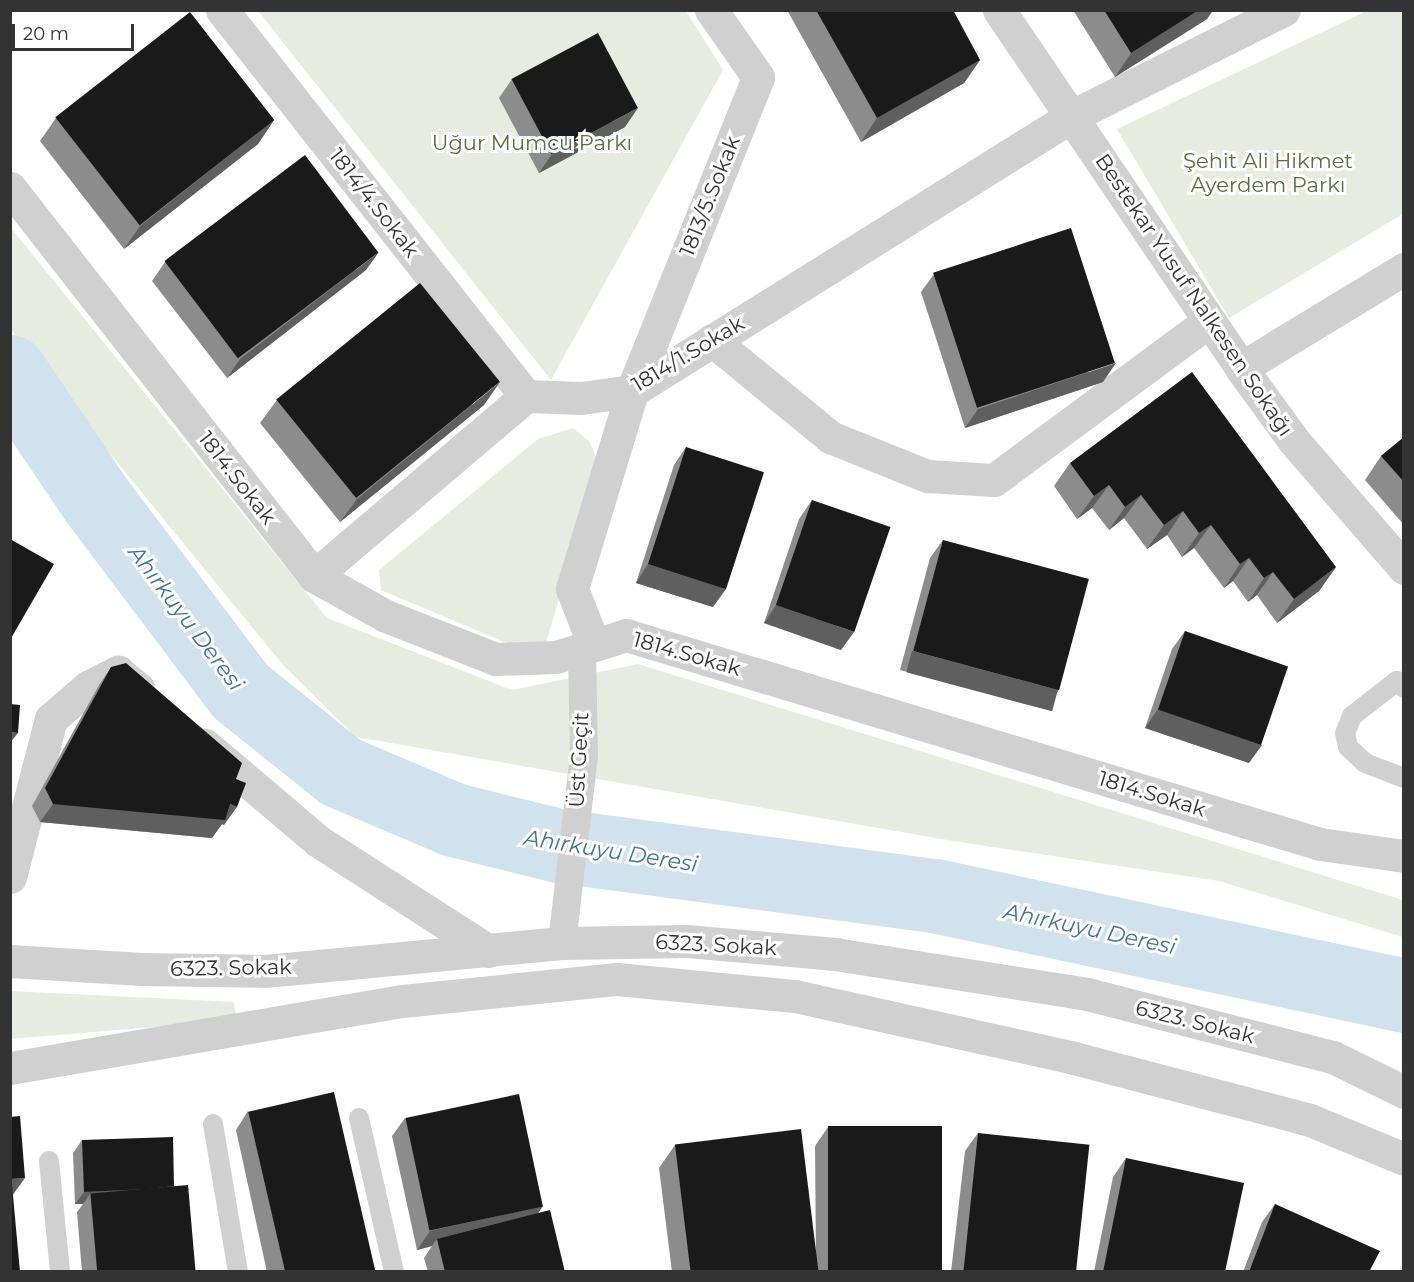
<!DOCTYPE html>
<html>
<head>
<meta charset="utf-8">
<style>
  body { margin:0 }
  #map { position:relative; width:1414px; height:1282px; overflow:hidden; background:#fff; font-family:Montserrat,sans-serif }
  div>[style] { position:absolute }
  .green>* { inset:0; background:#e6ecdf }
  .river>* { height:74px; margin:-37px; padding:0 37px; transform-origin:37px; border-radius:37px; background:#cfe2ee }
  .service>* { height:20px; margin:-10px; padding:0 10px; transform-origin:10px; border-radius:10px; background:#d0d0d0 }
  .pedestrian>* { height:28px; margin:-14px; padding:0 14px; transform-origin:14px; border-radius:14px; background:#d0d0d0 }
  .minor>* { height:33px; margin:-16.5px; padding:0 16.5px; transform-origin:16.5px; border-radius:16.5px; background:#d0d0d0 }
  .wall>* { inset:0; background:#8c8c8c }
  .shaded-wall>* { inset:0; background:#5f5f5f; transform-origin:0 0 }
  .building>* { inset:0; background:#1a1a1a; transform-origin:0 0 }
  span { translate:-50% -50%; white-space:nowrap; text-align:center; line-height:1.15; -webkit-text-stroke:6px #fff; paint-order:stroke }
  .park-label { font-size:21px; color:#56703f }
  .street-label { font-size:21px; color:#333 }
  .water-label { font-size:22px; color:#3f7597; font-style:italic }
  .frame { position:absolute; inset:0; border:12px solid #333; pointer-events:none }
  .scale { position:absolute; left:12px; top:24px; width:122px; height:27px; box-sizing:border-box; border:3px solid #333; border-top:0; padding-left:8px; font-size:18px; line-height:21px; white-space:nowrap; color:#333; -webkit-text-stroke:4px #fff; paint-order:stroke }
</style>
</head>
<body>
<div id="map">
  <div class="green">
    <i style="clip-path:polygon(1369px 10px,1403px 11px,1403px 214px,1229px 318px,1117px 129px)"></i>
    <i style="clip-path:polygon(258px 11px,686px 11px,723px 70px,551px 380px)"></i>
    <i style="clip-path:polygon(11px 228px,327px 618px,512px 690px,638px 664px,1403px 900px,1403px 937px,1219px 881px,953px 841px,356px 737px,283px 665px,21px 345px,11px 328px)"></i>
    <i style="clip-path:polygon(573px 428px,589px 441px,599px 463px,545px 646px,509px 644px,381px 590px,379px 570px,538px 439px)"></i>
    <i style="clip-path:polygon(11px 991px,234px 1002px,236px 1020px,11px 1039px)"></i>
  </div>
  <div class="river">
    <i style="left:10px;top:372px;width:156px;rotate:56deg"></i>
    <i style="left:97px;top:501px;width:238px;rotate:53deg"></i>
    <i style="left:240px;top:691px;width:129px;rotate:38.7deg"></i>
    <i style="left:341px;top:772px;width:123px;rotate:23deg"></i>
    <i style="left:454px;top:820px;width:108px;rotate:13.9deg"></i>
    <i style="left:559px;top:846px;width:379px;rotate:7.6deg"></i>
    <i style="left:935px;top:896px;width:480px;rotate:12deg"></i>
  </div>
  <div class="service">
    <i style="left:1404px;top:688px;width:10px;rotate:-135deg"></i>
    <i style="left:1397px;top:681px;width:57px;rotate:142.1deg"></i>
    <i style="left:1352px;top:716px;width:18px;rotate:112deg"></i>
    <i style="left:1345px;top:733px;width:14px;rotate:78deg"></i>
    <i style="left:1348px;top:747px;width:23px;rotate:43deg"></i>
    <i style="left:1365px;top:763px;width:42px;rotate:21deg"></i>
    <i style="left:359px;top:1118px;width:158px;rotate:77.2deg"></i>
    <i style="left:213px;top:1124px;width:150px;rotate:80.4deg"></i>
    <i style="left:49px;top:1161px;width:112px;rotate:84.3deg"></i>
  </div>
  <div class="pedestrian">
    <i style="left:562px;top:943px;width:188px;rotate:-83.3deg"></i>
    <i style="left:584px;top:756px;width:108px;rotate:-91.1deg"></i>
  </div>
  <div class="minor">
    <i style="left:222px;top:10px;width:491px;rotate:51.8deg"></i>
    <i style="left:999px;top:10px;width:432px;rotate:55.9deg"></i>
    <i style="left:1241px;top:368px;width:90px;rotate:54deg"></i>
    <i style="left:1294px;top:441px;width:168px;rotate:49.1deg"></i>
    <i style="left:10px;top:188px;width:493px;rotate:51.9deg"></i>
    <i style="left:314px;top:576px;width:82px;rotate:29.1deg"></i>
    <i style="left:386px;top:616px;width:118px;rotate:21.4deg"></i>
    <i style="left:496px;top:659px;width:60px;rotate:-1.9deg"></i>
    <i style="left:556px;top:657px;width:73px;rotate:-17.4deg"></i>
    <i style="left:626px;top:635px;width:725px;rotate:16.76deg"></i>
    <i style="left:1320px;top:844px;width:85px;rotate:8.1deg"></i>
    <i style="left:712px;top:340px;width:153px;rotate:39.4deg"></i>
    <i style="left:830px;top:437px;width:105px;rotate:21.9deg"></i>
    <i style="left:927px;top:476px;width:67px;rotate:3.4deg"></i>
    <i style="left:994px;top:480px;width:267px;rotate:-36.5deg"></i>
    <i style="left:1241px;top:368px;width:191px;rotate:-31.3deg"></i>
    <i style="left:314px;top:576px;width:278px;rotate:-40.3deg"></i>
    <i style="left:526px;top:396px;width:55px;rotate:2.1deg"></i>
    <i style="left:581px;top:398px;width:51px;rotate:-7.8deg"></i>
    <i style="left:632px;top:391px;width:519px;rotate:-32.01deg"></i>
    <i style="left:1072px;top:116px;width:237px;rotate:-26.6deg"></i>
    <i style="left:594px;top:645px;width:60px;rotate:-111.4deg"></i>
    <i style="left:572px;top:589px;width:207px;rotate:-73.1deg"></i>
    <i style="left:632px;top:391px;width:338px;rotate:-68.1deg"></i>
    <i style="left:758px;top:77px;width:82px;rotate:-125deg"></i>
    <i style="left:205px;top:745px;width:148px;rotate:40.3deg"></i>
    <i style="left:318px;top:841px;width:203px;rotate:32.8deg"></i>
    <i style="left:10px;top:877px;width:163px;rotate:-75.5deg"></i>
    <i style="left:51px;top:719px;width:49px;rotate:-40.9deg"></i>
    <i style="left:88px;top:687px;width:34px;rotate:-27deg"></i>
    <i style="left:118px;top:672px;width:26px;rotate:39deg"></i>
    <i style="left:10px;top:961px;width:132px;rotate:3.5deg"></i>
    <i style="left:142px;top:969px;width:123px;rotate:0.9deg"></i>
    <i style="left:265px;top:971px;width:298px;rotate:-5.4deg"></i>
    <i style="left:562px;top:943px;width:125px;rotate:-0.9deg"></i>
    <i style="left:687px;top:941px;width:149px;rotate:5deg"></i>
    <i style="left:835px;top:954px;width:255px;rotate:9deg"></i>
    <i style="left:1087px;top:994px;width:254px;rotate:14.4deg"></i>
    <i style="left:1333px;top:1057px;width:79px;rotate:26.2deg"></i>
    <i style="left:10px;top:1068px;width:399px;rotate:-9.7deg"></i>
    <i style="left:403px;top:1001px;width:215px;rotate:-5.9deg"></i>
    <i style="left:617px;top:979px;width:179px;rotate:5.5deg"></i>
    <i style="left:795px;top:996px;width:286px;rotate:12.5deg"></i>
    <i style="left:1074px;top:1058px;width:244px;rotate:14.7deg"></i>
    <i style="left:1310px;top:1120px;width:102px;rotate:22.5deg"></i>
  </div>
  <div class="wall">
    <i style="clip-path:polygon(787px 10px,953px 10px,980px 60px,964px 83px,861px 142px)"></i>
    <i style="clip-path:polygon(1073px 10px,1213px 10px,1207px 19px,1115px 77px)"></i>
    <i style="clip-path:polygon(512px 79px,625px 127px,539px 173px,499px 98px)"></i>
    <i style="clip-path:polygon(56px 118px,274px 120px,258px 144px,124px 249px,40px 141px)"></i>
    <i style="clip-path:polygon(165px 262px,366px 270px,227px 378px,152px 281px)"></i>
    <i style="clip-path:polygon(934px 274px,1103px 382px,965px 428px,921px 292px)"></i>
    <i style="clip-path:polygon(277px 400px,484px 405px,340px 522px,260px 423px)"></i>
    <i style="clip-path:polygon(1404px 437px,1404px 525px,1365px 480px,1381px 456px)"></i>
    <i style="clip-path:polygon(686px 447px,713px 607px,636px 583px,674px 465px)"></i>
    <i style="clip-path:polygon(1070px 463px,1336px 567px,1319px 591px,1277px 623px,1257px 595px,1248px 602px,1233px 581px,1224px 588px,1194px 548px,1182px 557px,1167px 535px,1147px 549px,1124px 518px,1109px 530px,1092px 508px,1077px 519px,1054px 486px)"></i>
    <i style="clip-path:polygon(812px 500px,841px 650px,764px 623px,799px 519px)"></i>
    <i style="clip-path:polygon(943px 540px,1058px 691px,1045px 709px,900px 670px,930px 558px)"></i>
    <i style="clip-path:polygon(1185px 631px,1249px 763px,1145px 728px,1172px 649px)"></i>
    <i style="clip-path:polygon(111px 667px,236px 779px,224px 825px,222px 824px,212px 838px,40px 822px,32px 806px,99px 685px)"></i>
    <i style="clip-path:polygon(248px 1111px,374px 1272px,267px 1272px,236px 1130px)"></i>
    <i style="clip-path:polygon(405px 1118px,543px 1206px,538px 1213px,565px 1272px,428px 1272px,424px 1258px,432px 1246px,417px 1250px,392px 1136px)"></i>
    <i style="clip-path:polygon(828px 1127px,943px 1272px,672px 1272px,659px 1168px,675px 1145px,816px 1261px,815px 1146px)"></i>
    <i style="clip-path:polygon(978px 1133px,1075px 1272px,951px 1272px,965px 1151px)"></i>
    <i style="clip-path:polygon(82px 1140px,174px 1186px,195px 1272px,82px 1272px,77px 1212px,83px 1204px,75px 1204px,73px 1153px)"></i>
    <i style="clip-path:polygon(1126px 1158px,1225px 1272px,1094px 1272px,1113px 1177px)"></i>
    <i style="clip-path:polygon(1275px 1204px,1369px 1272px,1243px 1272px,1262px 1222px)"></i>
  </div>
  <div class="shaded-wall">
    <i style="clip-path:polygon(1199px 10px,1213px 10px,1207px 19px,1115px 77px,1131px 53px)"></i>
    <i style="clip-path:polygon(980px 60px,964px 83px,861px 142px,877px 118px)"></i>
    <i style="clip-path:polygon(638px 108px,625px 127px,539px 173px,552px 154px)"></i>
    <i style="clip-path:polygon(274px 120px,258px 144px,124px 249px,140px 226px)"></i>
    <i style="clip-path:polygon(379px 252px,366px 270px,227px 378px,240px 359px)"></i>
    <i style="clip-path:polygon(1116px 363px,1103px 382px,965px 428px,978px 409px)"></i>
    <i style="clip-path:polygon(500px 382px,484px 405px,340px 522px,357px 499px)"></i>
    <i style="clip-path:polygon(1109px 485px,1092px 508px,1077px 519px,1094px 496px)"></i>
    <i style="clip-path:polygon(1141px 495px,1124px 518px,1109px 530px,1125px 507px)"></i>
    <i style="clip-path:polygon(1183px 511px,1167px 535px,1147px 549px,1164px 525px)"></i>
    <i style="clip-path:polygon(1211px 525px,1194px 548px,1182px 557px,1199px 533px)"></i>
    <i style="clip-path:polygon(1249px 558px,1233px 581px,1224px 588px,1240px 564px)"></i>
    <i style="clip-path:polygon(648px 564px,726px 589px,713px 607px,636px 583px)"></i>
    <i style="clip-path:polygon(1336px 567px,1319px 591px,1277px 623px,1294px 599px)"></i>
    <i style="clip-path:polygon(1273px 572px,1257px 595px,1248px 602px,1264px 578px)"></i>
    <i style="clip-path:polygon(776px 605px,854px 632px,841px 650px,764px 623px)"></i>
    <i style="left:912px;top:651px;width:151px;height:22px;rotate:15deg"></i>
    <i style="clip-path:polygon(1158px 709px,1262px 745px,1249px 763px,1145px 728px)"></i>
    <i style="clip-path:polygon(10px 732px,18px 733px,10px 743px)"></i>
    <i style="clip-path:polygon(53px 804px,230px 804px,237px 807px,224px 825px,222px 824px,212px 838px,40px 822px)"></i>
    <i style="clip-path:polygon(25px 1178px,12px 1196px,10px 1179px)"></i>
    <i style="clip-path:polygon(174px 1187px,90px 1194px,83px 1204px,75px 1204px,84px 1192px)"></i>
    <i style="clip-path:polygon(543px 1206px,530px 1225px,437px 1239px,432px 1246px,417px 1250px,430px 1231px)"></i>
  </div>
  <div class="building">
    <i style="clip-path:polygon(816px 10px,953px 10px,980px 60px,877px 118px)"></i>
    <i style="clip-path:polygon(1104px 10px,1199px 10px,1131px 53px)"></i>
    <i style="left:190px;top:12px;width:137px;height:171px;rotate:52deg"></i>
    <i style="left:598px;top:33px;width:85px;height:98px;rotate:62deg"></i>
    <i style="left:305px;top:155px;width:122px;height:176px;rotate:53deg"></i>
    <i style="left:1071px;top:228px;width:142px;height:145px;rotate:72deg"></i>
    <i style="left:420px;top:283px;width:127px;height:185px;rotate:51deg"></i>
    <i style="clip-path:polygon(1192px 372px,1336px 567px,1294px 599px,1273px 572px,1264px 578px,1249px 558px,1240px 564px,1211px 525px,1199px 533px,1183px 511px,1164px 525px,1141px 495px,1125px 507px,1109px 485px,1094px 496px,1070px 463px)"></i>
    <i style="clip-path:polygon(1404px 437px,1404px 482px,1381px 456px)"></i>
    <i style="left:686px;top:447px;width:82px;height:123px;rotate:18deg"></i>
    <i style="left:812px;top:500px;width:83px;height:111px;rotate:19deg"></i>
    <i style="clip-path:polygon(10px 539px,54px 564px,10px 640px)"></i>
    <i style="left:943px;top:540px;width:151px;height:115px;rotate:15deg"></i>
    <i style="left:1185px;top:631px;width:109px;height:83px;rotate:19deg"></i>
    <i style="clip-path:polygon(126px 663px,242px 763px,236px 779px,246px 783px,237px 807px,230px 804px,225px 820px,53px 804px,45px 788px,111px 667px)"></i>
    <i style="clip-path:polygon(10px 704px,20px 705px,18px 733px,10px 732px)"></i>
    <i style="left:334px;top:1092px;width:184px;height:88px;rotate:77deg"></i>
    <i style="left:519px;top:1094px;width:115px;height:116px;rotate:78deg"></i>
    <i style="clip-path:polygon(20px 1116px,25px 1178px,11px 1179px,10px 1117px)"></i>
    <i style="left:942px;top:1126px;width:146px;height:114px;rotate:90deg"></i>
    <i style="left:801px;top:1129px;width:144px;height:127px;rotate:83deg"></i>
    <i style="left:978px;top:1133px;width:112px;height:140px;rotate:6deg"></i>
    <i style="clip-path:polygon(173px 1137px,174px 1186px,148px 1189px,84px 1192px,82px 1140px)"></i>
    <i style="clip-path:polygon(1126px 1158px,1244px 1183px,1225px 1272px,1103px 1272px)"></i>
    <i style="clip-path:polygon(11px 1174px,20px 1272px,10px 1272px)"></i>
    <i style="left:188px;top:1185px;width:87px;height:98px;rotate:85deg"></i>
    <i style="clip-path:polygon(1275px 1204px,1380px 1251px,1369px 1272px,1249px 1272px)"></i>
    <i style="clip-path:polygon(550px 1210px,565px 1272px,445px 1272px,437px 1239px)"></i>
  </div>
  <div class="park-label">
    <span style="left:532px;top:143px">Uğur Mumcu Parkı</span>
    <span style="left:1268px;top:173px">Şehit Ali Hikmet<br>Ayerdem Parkı</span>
  </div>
  <div class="street-label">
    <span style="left:710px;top:196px;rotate:-68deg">1813/5.Sokak</span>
    <span style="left:374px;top:203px;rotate:52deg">1814/4.Sokak</span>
    <span style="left:1194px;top:295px;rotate:56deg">Bestekar Yusuf Nalkesen Sokağı</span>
    <span style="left:688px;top:354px;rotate:-31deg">1814/1.Sokak</span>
    <span style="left:237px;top:478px;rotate:52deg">1814.Sokak</span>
    <span style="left:687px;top:654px;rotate:16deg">1814.Sokak</span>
    <span style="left:579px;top:760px;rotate:-87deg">Üst Geçit</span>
    <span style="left:1152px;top:794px;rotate:17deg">1814.Sokak</span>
    <span style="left:716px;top:945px;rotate:3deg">6323. Sokak</span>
    <span style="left:231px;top:968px;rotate:-1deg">6323. Sokak</span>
    <span style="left:1195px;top:1022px;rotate:14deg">6323. Sokak</span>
  </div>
  <div class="water-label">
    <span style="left:186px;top:618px;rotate:53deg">Ahırkuyu Deresi</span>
    <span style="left:611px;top:851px;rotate:9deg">Ahırkuyu Deresi</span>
    <span style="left:1090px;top:929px;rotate:12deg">Ahırkuyu Deresi</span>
  </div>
  <div class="frame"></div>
  <div class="scale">20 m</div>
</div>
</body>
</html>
